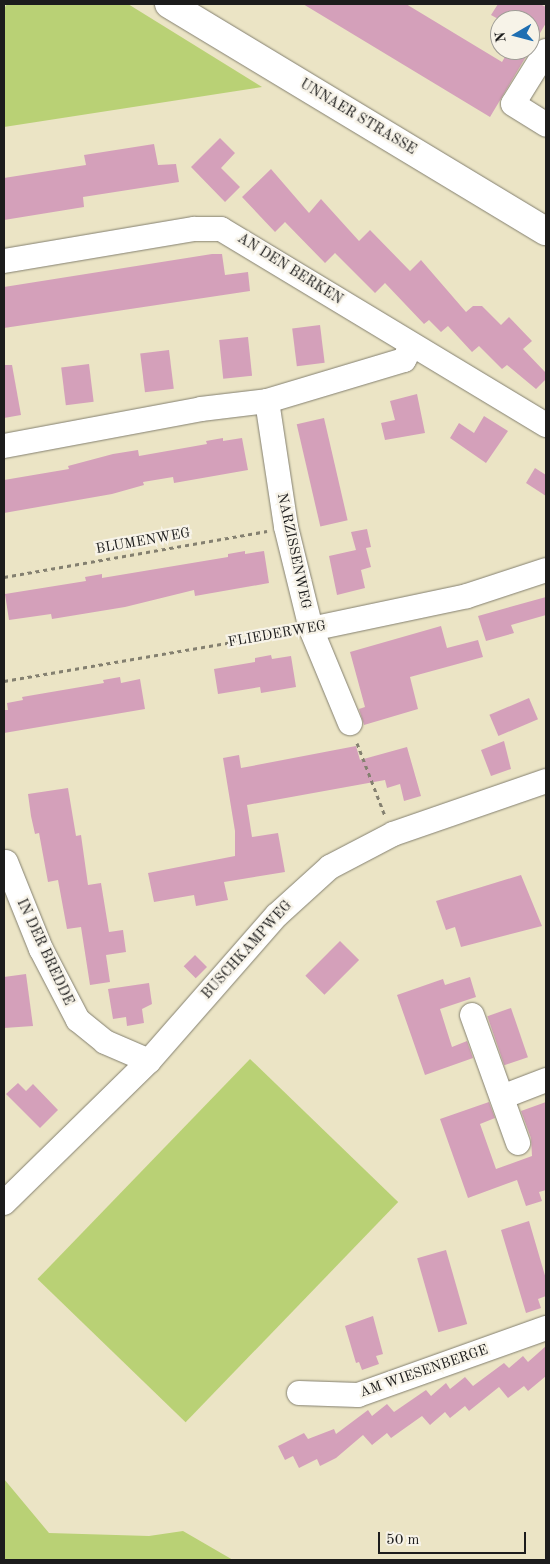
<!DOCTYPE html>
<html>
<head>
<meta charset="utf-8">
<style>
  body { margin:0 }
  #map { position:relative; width:550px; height:1564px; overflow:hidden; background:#ebe4c5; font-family:"Old Standard TT",serif }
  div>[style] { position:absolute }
  .green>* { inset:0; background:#b9d175; transform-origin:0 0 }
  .building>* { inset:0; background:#d4a0ba; transform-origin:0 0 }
  .path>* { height:3px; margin-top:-1.5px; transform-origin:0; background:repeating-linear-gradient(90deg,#848070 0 4px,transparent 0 8px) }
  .roads { filter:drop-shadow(0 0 1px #848070) drop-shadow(0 0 1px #848070) }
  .minor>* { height:24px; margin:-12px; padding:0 12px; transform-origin:12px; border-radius:12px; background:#fff }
  .major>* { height:28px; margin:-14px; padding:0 14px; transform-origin:14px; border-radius:14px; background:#fff }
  span { translate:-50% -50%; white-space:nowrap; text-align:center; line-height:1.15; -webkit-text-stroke:4.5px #f7f3e8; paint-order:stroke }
  .street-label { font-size:14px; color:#1c1c1c }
  .frame { position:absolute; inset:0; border:5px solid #1c1c1c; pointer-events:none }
  .north { position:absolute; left:490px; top:10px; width:50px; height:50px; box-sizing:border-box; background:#f7f3e8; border:1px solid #9f9d96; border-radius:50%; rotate:262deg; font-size:14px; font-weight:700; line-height:20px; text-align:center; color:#1c1c1c }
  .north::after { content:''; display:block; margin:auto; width:18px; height:22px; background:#1f6fb2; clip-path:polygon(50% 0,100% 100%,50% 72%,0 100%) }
  .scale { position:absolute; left:378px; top:1532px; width:148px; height:22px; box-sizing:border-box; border:2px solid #1c1c1c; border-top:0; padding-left:6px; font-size:15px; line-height:18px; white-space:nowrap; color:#1c1c1c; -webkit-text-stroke:4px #f7f3e8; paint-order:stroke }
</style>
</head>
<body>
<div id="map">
  <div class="green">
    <i style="clip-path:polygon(7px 4px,128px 4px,262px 87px,4px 127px,4px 9px)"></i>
    <i style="left:250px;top:1059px;width:206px;height:306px;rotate:44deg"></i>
    <i style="clip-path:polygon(4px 1479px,49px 1533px,149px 1536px,183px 1531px,233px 1560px,4px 1560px)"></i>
  </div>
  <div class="building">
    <i style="clip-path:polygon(303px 4px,406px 4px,502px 62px,509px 50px,530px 50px,530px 20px,500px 20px,491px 15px,498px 4px,540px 4px,546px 7px,546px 23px,490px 117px)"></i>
    <i style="clip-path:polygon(220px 138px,235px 153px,221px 168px,240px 187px,225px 202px,191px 167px)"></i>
    <i style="clip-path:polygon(154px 144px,158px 165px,176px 164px,179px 182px,83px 197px,84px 207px,4px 220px,4px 178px,86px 165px,84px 155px)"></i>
    <i style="clip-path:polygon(271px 169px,309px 213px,321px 199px,359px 241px,370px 230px,410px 271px,421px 260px,466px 312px,473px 306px,482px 306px,501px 325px,509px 317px,532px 341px,523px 349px,546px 373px,546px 379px,536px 389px,507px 365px,502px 369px,479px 346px,472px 352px,448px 326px,441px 332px,429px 320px,424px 324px,385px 283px,375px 293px,335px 253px,325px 263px,285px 222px,275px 232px,242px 197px)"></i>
    <i style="clip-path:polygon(212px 254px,222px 254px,225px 275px,248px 272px,250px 291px,4px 328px,4px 287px)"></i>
    <i style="left:320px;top:325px;width:38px;height:28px;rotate:83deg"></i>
    <i style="left:248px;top:337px;width:39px;height:29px;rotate:84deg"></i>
    <i style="left:169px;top:350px;width:39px;height:29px;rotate:83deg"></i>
    <i style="left:89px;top:364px;width:38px;height:28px;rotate:83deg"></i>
    <i style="clip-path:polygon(4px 365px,12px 365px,21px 415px,4px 418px)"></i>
    <i style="clip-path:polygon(417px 394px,425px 433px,385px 440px,381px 423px,395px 420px,390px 401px)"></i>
    <i style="clip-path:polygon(484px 416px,508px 431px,486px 463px,450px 438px,459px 423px,474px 433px)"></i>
    <i style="left:324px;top:418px;width:105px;height:28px;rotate:77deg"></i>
    <i style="clip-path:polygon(223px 438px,223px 441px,242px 438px,248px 470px,174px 483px,173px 477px,143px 482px,144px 485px,112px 494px,4px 513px,4px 480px,69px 469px,68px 466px,113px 454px,138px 450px,139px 456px,207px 444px,206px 441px)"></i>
    <i style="clip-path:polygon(535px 468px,546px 475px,546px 496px,526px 483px)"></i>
    <i style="clip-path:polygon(367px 529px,371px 547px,366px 548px,371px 567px,361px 570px,365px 588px,337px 595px,329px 556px,356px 550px,351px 532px)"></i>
    <i style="clip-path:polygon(245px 551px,245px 554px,264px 551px,269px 583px,195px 596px,194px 590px,125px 607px,52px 619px,51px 614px,9px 620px,5px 594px,86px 581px,85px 577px,102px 574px,102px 578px,228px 557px,228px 554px)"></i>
    <i style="clip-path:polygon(546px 597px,546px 615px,511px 625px,514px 633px,486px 641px,478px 616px)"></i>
    <i style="clip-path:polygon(441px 626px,447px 648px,478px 640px,483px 657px,410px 677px,418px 709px,364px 725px,359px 709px,365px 707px,350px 652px)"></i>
    <i style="clip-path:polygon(271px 655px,272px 659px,291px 656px,296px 687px,261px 693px,260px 687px,218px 694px,214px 669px,255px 662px,255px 658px)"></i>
    <i style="clip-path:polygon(120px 677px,121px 683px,140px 679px,145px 709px,4px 733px,4px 710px,8px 710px,7px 703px,23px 700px,22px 697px,104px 683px,103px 680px)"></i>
    <i style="left:529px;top:698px;width:23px;height:43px;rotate:67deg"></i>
    <i style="clip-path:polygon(504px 741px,511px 769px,491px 776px,481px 750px)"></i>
    <i style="clip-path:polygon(356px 746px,360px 760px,407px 747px,421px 796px,404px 801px,400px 784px,387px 788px,385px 780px,247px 805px,252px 837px,278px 833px,285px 872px,224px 882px,228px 900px,196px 906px,194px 895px,154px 902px,148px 873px,235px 856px,235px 831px,223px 758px,239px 755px,241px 768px)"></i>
    <i style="clip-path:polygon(68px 788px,76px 836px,81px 835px,88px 885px,101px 883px,109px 932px,123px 930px,126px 952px,106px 955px,110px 982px,90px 985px,81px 927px,67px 929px,58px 880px,48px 882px,39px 833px,35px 834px,31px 816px,28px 794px)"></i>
    <i style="clip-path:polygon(521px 875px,542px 926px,461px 947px,455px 927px,446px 930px,436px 901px)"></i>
    <i style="left:340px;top:941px;width:27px;height:49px;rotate:45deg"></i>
    <i style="left:195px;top:955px;width:17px;height:16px;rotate:45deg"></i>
    <i style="clip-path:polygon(26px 974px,33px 1026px,4px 1028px,4px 977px)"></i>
    <i style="clip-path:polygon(470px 977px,476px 997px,440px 1009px,452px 1047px,467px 1041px,473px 1058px,425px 1075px,397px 995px,443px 979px,445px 985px)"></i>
    <i style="clip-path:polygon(149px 983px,152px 1004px,142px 1009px,144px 1023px,127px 1026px,126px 1017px,113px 1019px,108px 989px)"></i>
    <i style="left:511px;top:1008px;width:52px;height:25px;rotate:71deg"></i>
    <i style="clip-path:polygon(18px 1083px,26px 1091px,33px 1084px,58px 1110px,40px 1128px,6px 1094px)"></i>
    <i style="clip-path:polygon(489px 1102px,495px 1118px,480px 1124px,496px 1169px,532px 1156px,531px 1138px,521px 1111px,546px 1102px,546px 1190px,539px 1192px,542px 1201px,526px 1206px,517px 1180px,468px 1198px,440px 1119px)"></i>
    <i style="clip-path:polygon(529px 1221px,546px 1279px,546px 1296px,538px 1299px,541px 1308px,526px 1313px,501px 1230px)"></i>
    <i style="left:446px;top:1250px;width:77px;height:30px;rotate:74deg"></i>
    <i style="clip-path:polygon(373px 1316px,383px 1354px,376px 1356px,379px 1364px,362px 1370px,359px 1362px,356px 1363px,345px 1326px)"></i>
    <i style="clip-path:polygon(546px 1346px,546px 1376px,528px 1391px,524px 1386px,508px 1398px,499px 1387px,469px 1411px,465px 1406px,450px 1418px,445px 1412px,430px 1425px,422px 1416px,391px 1438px,387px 1433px,372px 1445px,363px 1435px,336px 1458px,320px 1466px,317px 1459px,299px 1468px,293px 1456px,285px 1460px,278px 1446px,304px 1433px,308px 1439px,334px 1429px,336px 1434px,368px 1410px,372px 1416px,387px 1404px,394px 1412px,426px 1390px,431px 1396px,446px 1383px,450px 1389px,465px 1377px,473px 1386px,504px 1363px,509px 1368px,523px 1356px,528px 1362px)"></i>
  </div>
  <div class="path">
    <i style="left:4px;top:577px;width:267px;rotate:-9.9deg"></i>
    <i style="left:4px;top:681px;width:292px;rotate:-9.7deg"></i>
    <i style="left:357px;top:743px;width:78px;rotate:69deg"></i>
  </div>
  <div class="roads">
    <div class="minor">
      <i style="left:546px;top:51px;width:62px;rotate:121.9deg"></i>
      <i style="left:513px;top:104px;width:39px;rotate:32deg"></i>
      <i style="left:4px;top:261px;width:193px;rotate:-9.6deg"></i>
      <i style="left:194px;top:229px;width:27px"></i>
      <i style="left:221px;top:229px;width:380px;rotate:31.1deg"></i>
      <i style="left:267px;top:401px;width:127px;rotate:81.4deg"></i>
      <i style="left:286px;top:527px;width:105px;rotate:76.2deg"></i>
      <i style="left:311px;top:629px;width:102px;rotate:67.5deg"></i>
      <i style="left:4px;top:446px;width:200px;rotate:-10.6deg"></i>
      <i style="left:201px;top:409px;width:66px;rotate:-6.9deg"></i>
      <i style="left:267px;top:401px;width:143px;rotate:-16.7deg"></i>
      <i style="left:404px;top:360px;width:17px;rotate:-62deg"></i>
      <i style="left:311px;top:629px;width:159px;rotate:-11.9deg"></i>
      <i style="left:467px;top:596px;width:83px;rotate:-18.2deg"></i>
      <i style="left:6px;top:862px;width:94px;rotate:68.1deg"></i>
      <i style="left:41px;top:949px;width:80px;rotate:62.5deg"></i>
      <i style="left:78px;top:1020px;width:35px;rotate:39deg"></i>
      <i style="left:105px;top:1042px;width:48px;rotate:23.4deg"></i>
      <i style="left:472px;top:1015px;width:136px;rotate:70.2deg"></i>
      <i style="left:502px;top:1097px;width:47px;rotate:-21.1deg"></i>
      <i style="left:4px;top:1203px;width:203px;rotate:-44.4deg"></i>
      <i style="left:149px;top:1061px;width:194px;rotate:-48.8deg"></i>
      <i style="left:277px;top:915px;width:72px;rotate:-42.2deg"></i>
      <i style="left:330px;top:867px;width:71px;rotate:-27.6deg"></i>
      <i style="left:393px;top:834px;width:162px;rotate:-19.1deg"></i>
      <i style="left:299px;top:1393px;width:59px;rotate:1.9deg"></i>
      <i style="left:358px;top:1395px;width:200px;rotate:-19.6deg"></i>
    </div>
    <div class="major">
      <i style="left:169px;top:4px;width:440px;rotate:31.1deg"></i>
    </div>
  </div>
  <div class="street-label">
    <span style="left:358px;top:117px;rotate:31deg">UNNAER STRASSE</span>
    <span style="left:290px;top:269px;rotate:32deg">AN DEN BERKEN</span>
    <span style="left:143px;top:541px;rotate:-10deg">BLUMENWEG</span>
    <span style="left:294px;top:551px;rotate:78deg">NARZISSENWEG</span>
    <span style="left:277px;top:634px;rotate:-10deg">FLIEDERWEG</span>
    <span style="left:247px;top:950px;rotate:-48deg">BUSCHKAMPWEG</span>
    <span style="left:45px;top:952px;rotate:65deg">IN DER BREDDE</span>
    <span style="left:424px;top:1371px;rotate:-19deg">AM WIESENBERGE</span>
  </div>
  <div class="frame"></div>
  <div class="north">N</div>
  <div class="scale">50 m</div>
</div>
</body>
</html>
